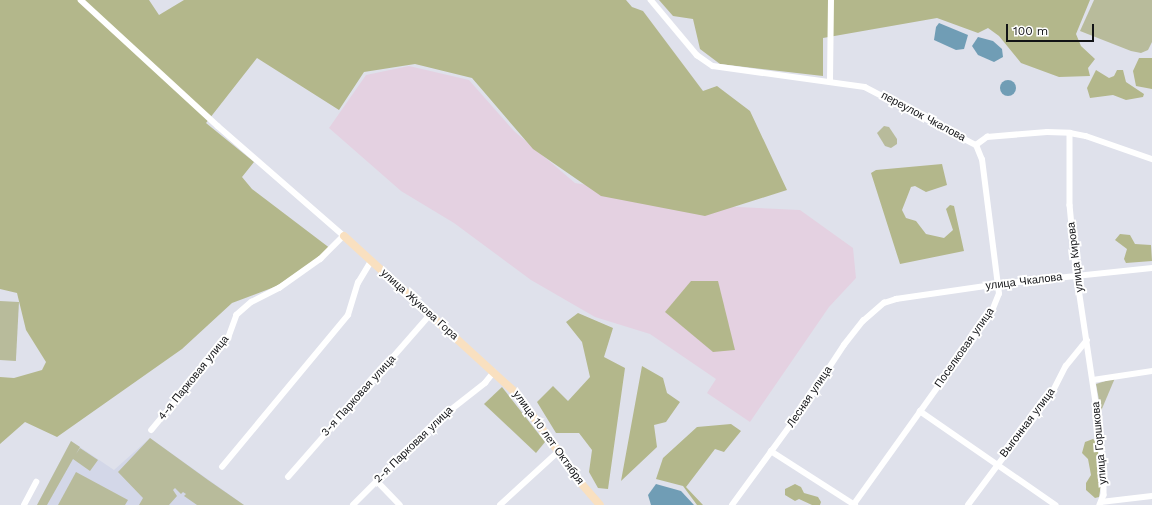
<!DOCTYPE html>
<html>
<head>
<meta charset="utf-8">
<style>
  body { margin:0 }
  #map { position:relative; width:1152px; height:505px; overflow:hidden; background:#dfe1eb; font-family:"Work Sans",sans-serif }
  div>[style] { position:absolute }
  .built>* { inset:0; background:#d3d7e8 }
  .medical>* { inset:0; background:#e4d1e1 }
  .green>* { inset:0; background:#b8bb9b; transform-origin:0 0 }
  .forest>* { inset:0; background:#b3b78b }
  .water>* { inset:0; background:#709db5 }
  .round { border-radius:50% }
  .street>* { height:5.5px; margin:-2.75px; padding:0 2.75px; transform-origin:2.75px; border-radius:2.75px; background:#fff }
  .secondary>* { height:8px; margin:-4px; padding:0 4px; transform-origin:4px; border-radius:4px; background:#f9e0c0 }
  span { translate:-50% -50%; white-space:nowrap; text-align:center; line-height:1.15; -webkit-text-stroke:4px #fff; paint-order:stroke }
  .street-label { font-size:11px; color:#121316 }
  .scale { position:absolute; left:1006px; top:24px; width:88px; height:18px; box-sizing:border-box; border:2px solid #121316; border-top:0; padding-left:5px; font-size:12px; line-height:14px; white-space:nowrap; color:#121316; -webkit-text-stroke:3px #fff; paint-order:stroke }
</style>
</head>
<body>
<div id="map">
  <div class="built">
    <i style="clip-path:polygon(150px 438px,244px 505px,37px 505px,71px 441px,114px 470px)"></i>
  </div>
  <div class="medical">
    <i style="clip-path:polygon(409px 66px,469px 80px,514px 131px,575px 183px,716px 206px,800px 210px,853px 248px,856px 278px,829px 307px,750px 422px,707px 393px,716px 379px,650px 334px,595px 317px,531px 280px,454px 223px,401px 191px,329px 128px,366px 75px)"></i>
  </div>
  <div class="green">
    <i style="clip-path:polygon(1094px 0,1152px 0,1152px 42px,1148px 50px,1141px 53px,1131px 51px,1080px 31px)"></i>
    <i style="clip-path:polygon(884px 126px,889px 127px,897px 139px,897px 144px,891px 148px,885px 146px,877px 133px)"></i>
    <i style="left:0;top:301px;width:19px;height:59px;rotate:3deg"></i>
    <i style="clip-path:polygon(1115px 378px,1101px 411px,1096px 384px)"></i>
    <i style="clip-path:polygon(150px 438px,208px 480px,244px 505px,197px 505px,184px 496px,186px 494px,183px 492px,181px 494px,175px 488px,173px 490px,177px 496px,169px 505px,139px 505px,143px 498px,118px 472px)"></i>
    <i style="clip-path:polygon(71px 441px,80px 447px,76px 454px,80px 448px,98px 460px,90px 471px,73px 459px,47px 505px,37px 505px)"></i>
    <i style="clip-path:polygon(76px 472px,128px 500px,125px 505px,58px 505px)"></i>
  </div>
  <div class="forest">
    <i style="clip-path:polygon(0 0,149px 0,159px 15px,184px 0,626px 0,632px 7px,643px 11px,703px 91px,717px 86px,750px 111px,787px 190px,705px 216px,601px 196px,533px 149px,472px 78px,415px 64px,364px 72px,339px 110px,257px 58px,206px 123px,254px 162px,242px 177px,252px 189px,331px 249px,277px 286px,232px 303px,182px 349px,57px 437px,25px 422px,0 444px,0 377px,14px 378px,42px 370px,46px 362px,26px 330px,17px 293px,0 289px)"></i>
    <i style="clip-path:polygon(659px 0,1090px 0,1076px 34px,1081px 46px,1095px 59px,1088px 68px,1090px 76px,1059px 77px,1021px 63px,999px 36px,988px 28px,978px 33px,937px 18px,823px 38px,823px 76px,720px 64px,700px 49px,693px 19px,673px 16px)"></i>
    <i style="clip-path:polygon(1139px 58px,1152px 58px,1152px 89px,1136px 86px,1133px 71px)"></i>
    <i style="clip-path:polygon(1096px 70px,1109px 78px,1114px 76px,1117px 70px,1123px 70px,1126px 82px,1144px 94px,1143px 97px,1126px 100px,1113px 95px,1090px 98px,1087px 88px)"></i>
    <i style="clip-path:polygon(942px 164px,947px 185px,926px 192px,915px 186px,911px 187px,902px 210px,906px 218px,916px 221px,926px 234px,944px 238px,953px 230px,946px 209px,950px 205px,954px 206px,964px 251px,900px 264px,871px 173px,876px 170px)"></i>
    <i style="clip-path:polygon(1120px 234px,1130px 235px,1135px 244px,1151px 245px,1152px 261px,1126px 263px,1124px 259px,1127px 249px,1115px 240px)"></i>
    <i style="clip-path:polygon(691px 281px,718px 281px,735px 350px,713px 352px,665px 312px)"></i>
    <i style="clip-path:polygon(578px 313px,613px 328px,604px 357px,625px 368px,608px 489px,598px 488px,589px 472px,592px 450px,579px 433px,556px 433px,537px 402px,553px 386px,568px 401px,590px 377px,582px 342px,566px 322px)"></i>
    <i style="clip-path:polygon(642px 366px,663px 378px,667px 393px,680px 402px,666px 422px,654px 425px,657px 447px,621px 481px)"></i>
    <i style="clip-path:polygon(502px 387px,545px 442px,536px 453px,484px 404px)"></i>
    <i style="clip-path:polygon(731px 424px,741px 431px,724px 452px,715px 449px,686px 487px,703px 505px,697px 505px,683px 486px,656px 479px,663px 458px,697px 427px)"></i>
    <i style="clip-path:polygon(1093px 439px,1098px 443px,1101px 485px,1099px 497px,1095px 498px,1086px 490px,1086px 483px,1091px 475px,1088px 459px,1082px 453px,1085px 442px)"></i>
    <i style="clip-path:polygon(795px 484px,801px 487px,804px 493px,818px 497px,821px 502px,820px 505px,812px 505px,799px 499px,795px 501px,785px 495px,785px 489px)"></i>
  </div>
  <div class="water">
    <i style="clip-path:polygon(939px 23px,968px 35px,964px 49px,956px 50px,934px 40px,936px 27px)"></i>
    <i style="clip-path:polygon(978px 37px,993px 41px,1002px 49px,1003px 57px,994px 62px,978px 55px,972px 46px)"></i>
    <i class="round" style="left:1000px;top:80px;width:16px;height:16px"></i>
    <i style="clip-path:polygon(656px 484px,681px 491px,694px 505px,651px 505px,648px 495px)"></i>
  </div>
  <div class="street">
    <i style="left:81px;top:0;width:186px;rotate:42.6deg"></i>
    <i style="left:218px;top:126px;width:167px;rotate:41.1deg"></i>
    <i style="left:344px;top:236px;width:33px;rotate:135deg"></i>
    <i style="left:321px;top:259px;width:50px;rotate:144.7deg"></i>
    <i style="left:280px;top:288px;width:31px;rotate:153deg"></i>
    <i style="left:252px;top:302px;width:20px;rotate:139deg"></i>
    <i style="left:237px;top:315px;width:23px;rotate:110deg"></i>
    <i style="left:229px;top:337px;width:121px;rotate:129.6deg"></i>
    <i style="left:651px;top:0;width:72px;rotate:50.1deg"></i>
    <i style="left:697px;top:55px;width:19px;rotate:35deg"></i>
    <i style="left:713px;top:66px;width:153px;rotate:7.9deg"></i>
    <i style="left:865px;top:87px;width:125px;rotate:27.6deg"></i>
    <i style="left:830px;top:81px;width:81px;rotate:-89.3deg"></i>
    <i style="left:1070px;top:133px;width:72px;rotate:90deg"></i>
    <i style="left:1070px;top:205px;width:64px;rotate:84.6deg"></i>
    <i style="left:1076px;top:269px;width:156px;rotate:81.5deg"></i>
    <i style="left:1099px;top:423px;width:54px;rotate:84.7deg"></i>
    <i style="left:1104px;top:477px;width:18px;rotate:90deg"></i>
    <i style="left:1104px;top:495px;width:11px;rotate:112deg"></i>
    <i style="left:976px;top:145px;width:14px;rotate:-36deg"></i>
    <i style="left:987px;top:137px;width:60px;rotate:-4.8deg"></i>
    <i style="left:1047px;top:132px;width:23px;rotate:2deg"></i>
    <i style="left:1070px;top:133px;width:16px;rotate:11deg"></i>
    <i style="left:1086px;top:136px;width:70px;rotate:19.2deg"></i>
    <i style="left:1093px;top:380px;width:60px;rotate:-8.7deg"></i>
    <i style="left:920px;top:411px;width:165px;rotate:34.7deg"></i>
    <i style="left:771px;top:451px;width:100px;rotate:32.7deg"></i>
    <i style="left:222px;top:467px;width:197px;rotate:-50.3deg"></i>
    <i style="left:348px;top:315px;width:34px;rotate:-73deg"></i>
    <i style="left:358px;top:283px;width:26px;rotate:-59deg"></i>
    <i style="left:288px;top:477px;width:215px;rotate:-48.8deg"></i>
    <i style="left:377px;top:481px;width:33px;rotate:46deg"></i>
    <i style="left:1101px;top:502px;width:51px;rotate:-6.7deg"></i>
    <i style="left:854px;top:504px;width:237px;rotate:-54.4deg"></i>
    <i style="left:992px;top:311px;width:18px;rotate:-68deg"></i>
    <i style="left:999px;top:294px;width:135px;rotate:-97.2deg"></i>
    <i style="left:982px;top:160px;width:16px;rotate:-112deg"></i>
    <i style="left:24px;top:505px;width:26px;rotate:-62deg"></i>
    <i style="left:353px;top:505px;width:120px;rotate:-45deg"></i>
    <i style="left:438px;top:420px;width:60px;rotate:-38.2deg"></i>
    <i style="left:485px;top:383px;width:14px;rotate:-51deg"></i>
    <i style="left:500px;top:505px;width:79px;rotate:-42.4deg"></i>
    <i style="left:732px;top:505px;width:115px;rotate:-53.8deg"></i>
    <i style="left:800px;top:412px;width:80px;rotate:-56.7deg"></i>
    <i style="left:844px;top:345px;width:31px;rotate:-52deg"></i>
    <i style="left:863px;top:321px;width:28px;rotate:-41deg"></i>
    <i style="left:884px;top:303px;width:13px;rotate:-18deg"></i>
    <i style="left:896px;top:299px;width:104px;rotate:-8.3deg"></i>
    <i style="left:999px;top:284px;width:154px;rotate:-6deg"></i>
    <i style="left:968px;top:505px;width:142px;rotate:-53.3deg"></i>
    <i style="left:1053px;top:391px;width:28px;rotate:-63deg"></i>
    <i style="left:1066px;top:366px;width:33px;rotate:-51deg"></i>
  </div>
  <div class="secondary">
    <i style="left:344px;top:236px;width:234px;rotate:42.4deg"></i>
    <i style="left:517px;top:394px;width:108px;rotate:54.4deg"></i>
    <i style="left:580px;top:482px;width:30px;rotate:49deg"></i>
  </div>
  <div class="street-label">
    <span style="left:923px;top:117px;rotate:28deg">переулок Чкалова</span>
    <span style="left:1076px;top:257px;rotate:-97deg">улица Кирова</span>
    <span style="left:1024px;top:282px;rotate:-7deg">улица Чкалова</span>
    <span style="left:419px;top:305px;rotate:42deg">улица Жукова Гора</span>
    <span style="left:965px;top:348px;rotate:-55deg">Поселковая улица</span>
    <span style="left:194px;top:378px;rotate:-51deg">4-я Парковая улица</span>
    <span style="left:359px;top:396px;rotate:-48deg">3-я Парковая улица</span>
    <span style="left:810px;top:397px;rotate:-56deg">Лесная улица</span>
    <span style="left:1028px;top:423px;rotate:-53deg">Выгонная улица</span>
    <span style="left:548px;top:438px;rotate:54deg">улица 10 лет Октября</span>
    <span style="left:1100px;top:443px;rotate:-95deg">улица Горшкова</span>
    <span style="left:414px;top:445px;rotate:-44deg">2-я Парковая улица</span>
  </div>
  <div class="scale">100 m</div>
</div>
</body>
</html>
